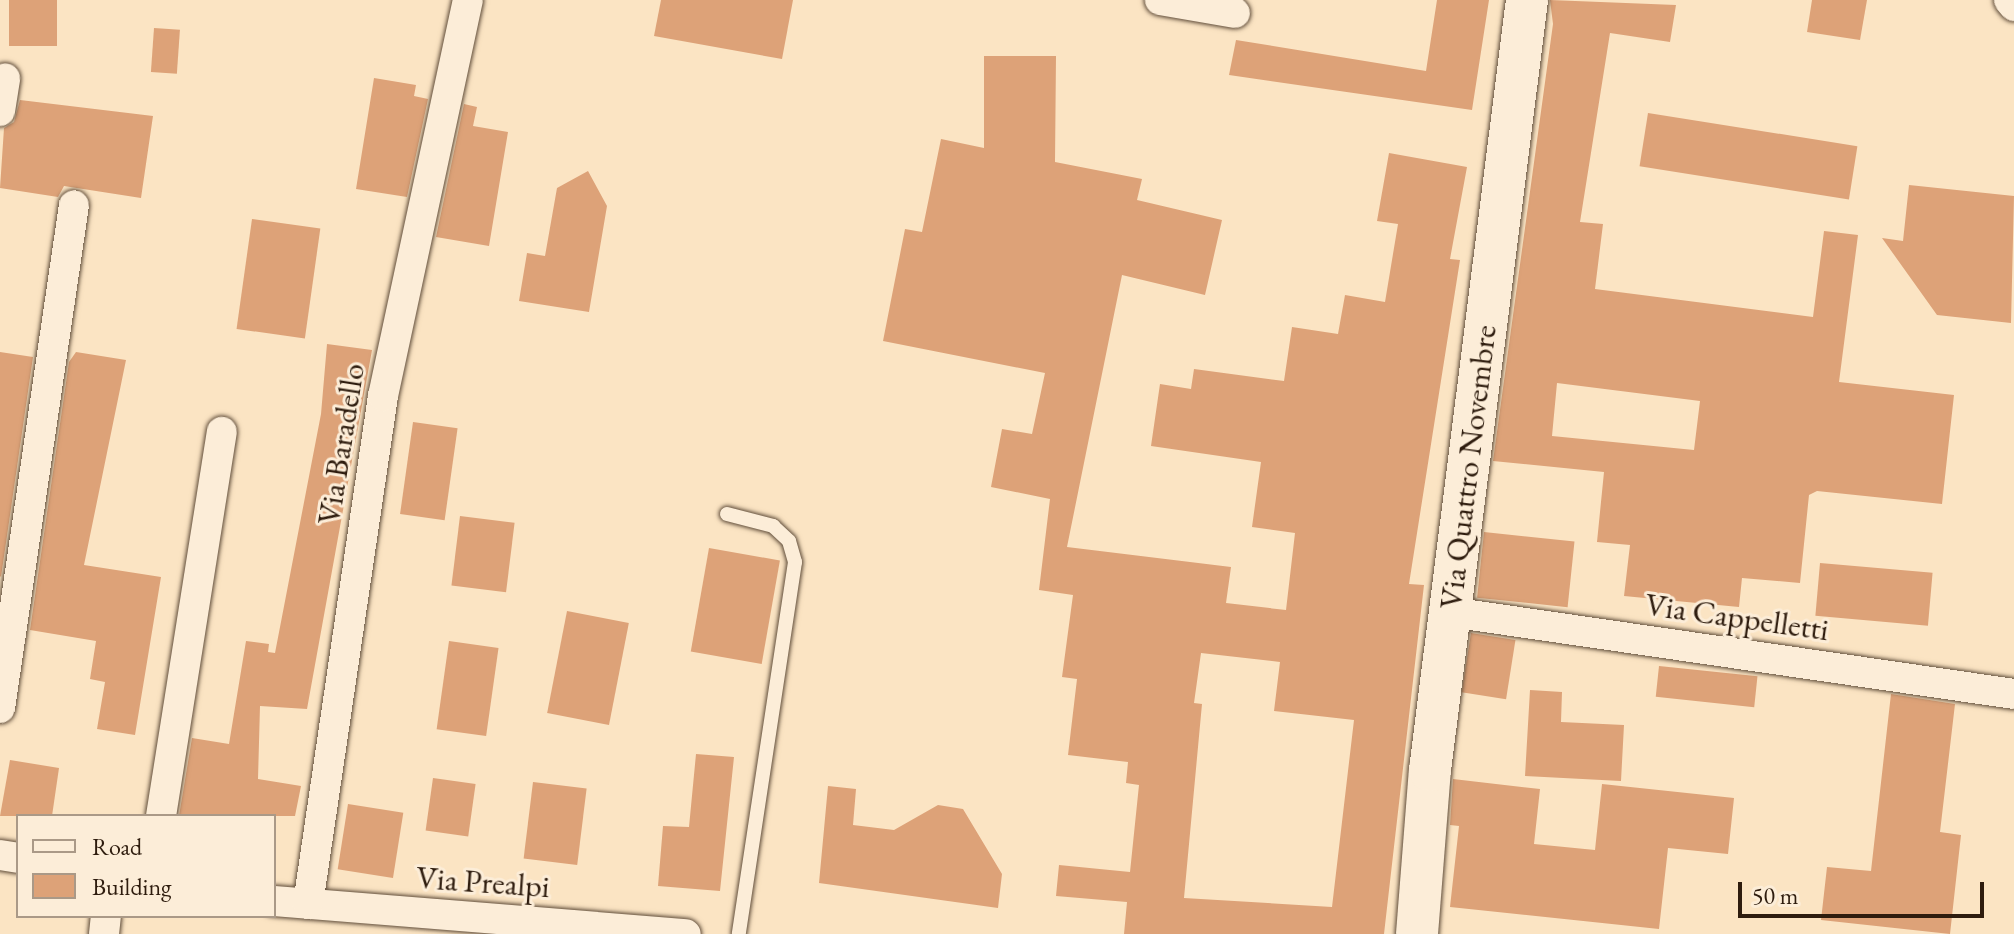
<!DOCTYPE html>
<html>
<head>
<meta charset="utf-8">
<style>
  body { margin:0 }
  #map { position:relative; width:2014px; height:934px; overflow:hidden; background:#fbe4c3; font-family:"EB Garamond",serif }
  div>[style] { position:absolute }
  .building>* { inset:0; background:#dda278; transform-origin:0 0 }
  .roads { filter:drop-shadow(0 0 2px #614e3b) drop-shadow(0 0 2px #614e3b) }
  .lane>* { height:14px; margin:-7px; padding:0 7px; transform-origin:7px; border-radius:7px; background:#fcedd8 }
  .street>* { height:30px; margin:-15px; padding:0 15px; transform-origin:15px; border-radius:15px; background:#fcedd8 }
  .secondary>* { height:42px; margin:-21px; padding:0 21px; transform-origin:21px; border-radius:21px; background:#fcedd8 }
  span { translate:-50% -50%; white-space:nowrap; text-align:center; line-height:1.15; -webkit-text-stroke:6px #fcedd8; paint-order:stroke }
  .street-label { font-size:32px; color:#2e1c0e }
  .legend { position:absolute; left:16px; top:814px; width:260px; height:104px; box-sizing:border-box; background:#fcedd8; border:2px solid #aa9987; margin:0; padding:10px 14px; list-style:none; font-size:24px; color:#2e1c0e }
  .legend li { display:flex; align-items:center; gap:16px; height:40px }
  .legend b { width:40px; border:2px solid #aa9987 }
  .scale { position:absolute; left:1738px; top:882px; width:246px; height:36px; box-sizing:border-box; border:4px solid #2e1c0e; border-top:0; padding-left:10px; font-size:24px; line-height:28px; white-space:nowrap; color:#2e1c0e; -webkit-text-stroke:6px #fcedd8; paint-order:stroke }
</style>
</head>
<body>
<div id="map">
  <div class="building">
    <i style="left:9px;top:0;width:48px;height:46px"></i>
    <i style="clip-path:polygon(661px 0,793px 0,782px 59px,654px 36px)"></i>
    <i style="clip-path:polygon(1437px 0,1489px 0,1472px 110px,1229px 75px,1236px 40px,1426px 71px)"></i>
    <i style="clip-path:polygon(evenodd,1550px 0,1676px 5px,1670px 42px,1610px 33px,1580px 222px,1603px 224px,1595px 289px,1813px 317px,1824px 231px,1858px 235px,1839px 382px,1954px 395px,1942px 504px,1817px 491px,1809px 495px,1800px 583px,1742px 578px,1739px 607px,1624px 596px,1630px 545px,1597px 542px,1604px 472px,1493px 461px,1553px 24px,1550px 0,1557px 383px,1700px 401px,1694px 450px,1552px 436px,1557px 383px)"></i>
    <i style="clip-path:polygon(1812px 0,1867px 0,1860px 40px,1807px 32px)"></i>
    <i style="left:154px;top:28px;width:26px;height:44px;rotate:4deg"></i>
    <i style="clip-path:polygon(evenodd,984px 56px,1056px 56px,1055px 162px,1142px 179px,1137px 200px,1222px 220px,1205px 295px,1122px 275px,1067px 547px,1231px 567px,1226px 603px,1286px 610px,1295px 533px,1252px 527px,1261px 462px,1151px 446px,1160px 384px,1191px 389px,1194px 369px,1284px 381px,1292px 327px,1338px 334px,1345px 295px,1385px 302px,1398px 224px,1377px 221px,1389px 153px,1467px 167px,1450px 259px,1460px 260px,1409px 584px,1424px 585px,1384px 934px,1124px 934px,1127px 902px,1056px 896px,1059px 865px,1130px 872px,1139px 785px,1126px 783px,1128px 762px,1068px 755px,1077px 679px,1062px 677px,1073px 595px,1039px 590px,1050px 499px,991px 487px,1002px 429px,1032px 434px,1045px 373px,883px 341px,905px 229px,922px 232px,941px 139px,984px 148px,984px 56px,1201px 653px,1280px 662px,1274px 711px,1354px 720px,1332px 907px,1184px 898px,1202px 704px,1194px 703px,1201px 653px)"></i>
    <i style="clip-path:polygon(374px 78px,416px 85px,414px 96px,428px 99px,407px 197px,356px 189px)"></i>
    <i style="clip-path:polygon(20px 100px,153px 116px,141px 198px,64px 186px,58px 197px,0 188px,4px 128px,14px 122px)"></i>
    <i style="clip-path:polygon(464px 104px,477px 107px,473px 126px,508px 132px,489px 246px,436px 237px)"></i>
    <i style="left:1648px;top:113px;width:212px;height:54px;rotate:9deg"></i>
    <i style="clip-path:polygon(588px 171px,607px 206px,589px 312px,519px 301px,527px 253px,545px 256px,557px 188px)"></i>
    <i style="clip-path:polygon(1909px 185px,2014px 196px,2011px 323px,1937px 315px,1882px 238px,1903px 241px)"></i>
    <i style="left:252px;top:219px;width:69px;height:111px;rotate:8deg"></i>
    <i style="clip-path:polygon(327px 344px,372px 350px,307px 709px,260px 706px,258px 779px,301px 786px,295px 816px,179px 816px,192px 738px,229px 744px,246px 641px,269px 644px,268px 652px,275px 653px,321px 414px)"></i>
    <i style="clip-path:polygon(0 352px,33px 357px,1px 577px,0 576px)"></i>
    <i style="clip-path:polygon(76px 352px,126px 360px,84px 565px,161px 577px,135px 735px,97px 729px,105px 682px,90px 679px,96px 641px,30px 630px,69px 362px)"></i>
    <i style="left:413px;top:422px;width:45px;height:93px;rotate:8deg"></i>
    <i style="left:460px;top:516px;width:55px;height:70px;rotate:7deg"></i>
    <i style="left:1484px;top:532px;width:91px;height:66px;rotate:6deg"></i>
    <i style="left:709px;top:548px;width:72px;height:105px;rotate:10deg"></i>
    <i style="left:1820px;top:563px;width:113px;height:53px;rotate:5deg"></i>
    <i style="left:567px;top:611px;width:63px;height:104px;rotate:11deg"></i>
    <i style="left:1471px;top:633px;width:45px;height:60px;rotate:9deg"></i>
    <i style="left:449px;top:641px;width:50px;height:89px;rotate:8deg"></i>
    <i style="left:1659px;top:666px;width:99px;height:31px;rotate:6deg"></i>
    <i style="clip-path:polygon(1530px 690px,1562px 692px,1561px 722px,1624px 725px,1621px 781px,1525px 776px)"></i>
    <i style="clip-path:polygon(1891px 694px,1955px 704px,1940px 832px,1961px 835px,1950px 934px,1821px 920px,1827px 867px,1871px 871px)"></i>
    <i style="clip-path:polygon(696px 754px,734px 757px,720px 891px,658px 886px,663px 826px,689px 827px)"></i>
    <i style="clip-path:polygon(10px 760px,59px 768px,52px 816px,0 816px)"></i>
    <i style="left:433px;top:778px;width:43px;height:53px;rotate:8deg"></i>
    <i style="clip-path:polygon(1453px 779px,1540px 789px,1534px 844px,1595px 850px,1602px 784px,1734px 798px,1728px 854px,1668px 848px,1659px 929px,1450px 907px,1459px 826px,1450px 825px)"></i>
    <i style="left:533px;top:782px;width:54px;height:77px;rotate:7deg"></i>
    <i style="clip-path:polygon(828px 786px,856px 789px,853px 825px,894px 830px,938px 805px,963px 809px,1002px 874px,998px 908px,819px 883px)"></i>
    <i style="left:348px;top:804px;width:56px;height:66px;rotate:9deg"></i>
  </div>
  <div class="roads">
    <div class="lane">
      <i style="left:727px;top:514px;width:48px;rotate:14.6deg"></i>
      <i style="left:773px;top:526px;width:22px;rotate:43deg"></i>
      <i style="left:789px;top:541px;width:22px;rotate:74deg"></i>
      <i style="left:795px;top:562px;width:376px;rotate:98.6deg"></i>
    </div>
    <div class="street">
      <i style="left:1160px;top:0;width:76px;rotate:9.8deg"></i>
      <i style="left:2009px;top:0;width:8px;rotate:50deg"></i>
      <i style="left:0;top:111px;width:33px;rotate:-81deg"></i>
      <i style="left:1450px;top:612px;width:570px;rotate:8.27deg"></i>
      <i style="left:0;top:708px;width:508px;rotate:-81.63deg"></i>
      <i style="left:161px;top:816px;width:389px;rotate:-81deg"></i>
      <i style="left:0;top:855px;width:18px;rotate:9deg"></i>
      <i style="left:274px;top:901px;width:413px;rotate:4.6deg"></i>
      <i style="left:308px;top:904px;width:514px;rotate:-81.6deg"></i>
      <i style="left:383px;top:396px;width:405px;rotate:-77.9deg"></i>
      <i style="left:104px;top:934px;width:18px;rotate:-84deg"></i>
    </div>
    <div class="secondary">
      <i style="left:1417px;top:934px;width:165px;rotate:-85.5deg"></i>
      <i style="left:1430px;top:770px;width:776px;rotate:-82.82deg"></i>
    </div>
  </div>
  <div class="street-label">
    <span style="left:341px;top:444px;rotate:-81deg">Via Baradello</span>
    <span style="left:1468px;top:467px;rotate:-83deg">Via Quattro Novembre</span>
    <span style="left:1737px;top:617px;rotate:8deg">Via Cappelletti</span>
    <span style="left:483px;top:882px;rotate:4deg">Via Prealpi</span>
  </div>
  <ul class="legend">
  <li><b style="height:10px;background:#fcedd8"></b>Road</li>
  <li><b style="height:22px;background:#dda278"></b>Building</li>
  </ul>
  <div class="scale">50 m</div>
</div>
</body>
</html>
